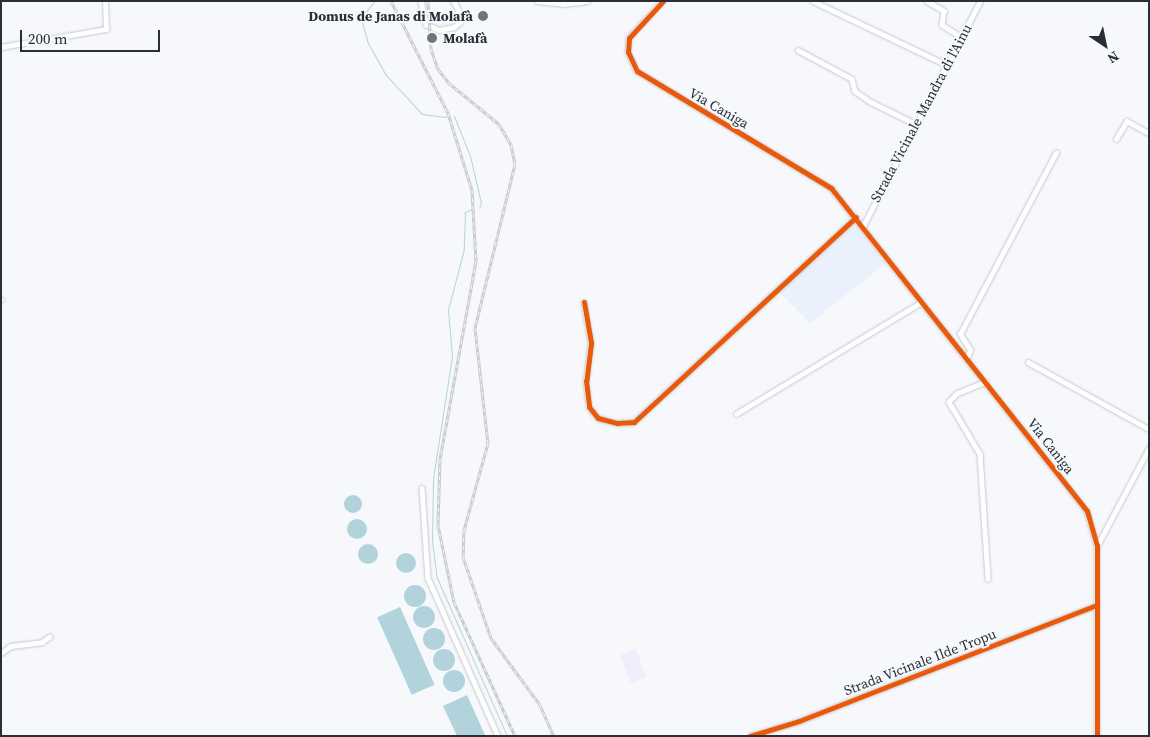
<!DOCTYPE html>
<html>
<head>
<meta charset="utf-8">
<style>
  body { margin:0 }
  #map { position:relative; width:1150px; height:737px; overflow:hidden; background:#f6f8fb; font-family:"Source Serif 4",serif }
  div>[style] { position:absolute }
  .built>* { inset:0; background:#eaf1fc }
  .green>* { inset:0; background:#efeefa; transform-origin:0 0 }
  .water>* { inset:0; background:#b2d3dc; transform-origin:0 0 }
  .round { border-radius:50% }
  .stream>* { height:1px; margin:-0.5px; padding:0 0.5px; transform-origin:0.5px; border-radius:0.5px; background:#b2d3dc }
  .roads { filter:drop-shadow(0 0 1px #c6c9ce) drop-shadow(0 0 1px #c6c9ce) }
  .minor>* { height:4.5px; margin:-2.25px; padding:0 2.25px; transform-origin:2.25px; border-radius:2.25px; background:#fefefe }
  .rail>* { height:3px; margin-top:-1.5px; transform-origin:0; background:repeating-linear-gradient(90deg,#f5f8fc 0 4px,#c8c9ca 0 8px); box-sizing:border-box; border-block:1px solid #c8c9ca }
  .cycleway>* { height:5px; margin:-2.5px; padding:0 2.5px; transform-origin:2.5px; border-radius:2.5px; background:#e8590c }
  .dots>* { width:14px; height:14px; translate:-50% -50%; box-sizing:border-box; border:2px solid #f5f8fc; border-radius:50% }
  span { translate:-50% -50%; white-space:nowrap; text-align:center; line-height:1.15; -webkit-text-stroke:4px #f5f8fc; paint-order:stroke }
  .poi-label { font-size:14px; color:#292f36; font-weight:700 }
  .right { translate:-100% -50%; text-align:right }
  .left { translate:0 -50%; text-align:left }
  .street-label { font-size:14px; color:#292f36 }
  .frame { position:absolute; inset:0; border:2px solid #292f36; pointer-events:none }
  .north { position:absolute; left:1080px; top:20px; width:50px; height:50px; -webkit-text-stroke:4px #f5f8fc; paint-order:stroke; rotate:146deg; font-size:14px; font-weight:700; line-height:20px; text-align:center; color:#292f36 }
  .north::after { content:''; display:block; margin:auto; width:18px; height:22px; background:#292f36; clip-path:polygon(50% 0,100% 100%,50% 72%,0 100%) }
  .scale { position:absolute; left:20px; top:30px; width:140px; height:22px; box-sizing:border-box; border:2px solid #292f36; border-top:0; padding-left:6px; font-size:15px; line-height:18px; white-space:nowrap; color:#292f36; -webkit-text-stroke:4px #f5f8fc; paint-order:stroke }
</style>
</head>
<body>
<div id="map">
  <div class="built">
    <i style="clip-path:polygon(851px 221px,886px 263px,810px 323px,779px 292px)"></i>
  </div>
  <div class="green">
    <i style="left:636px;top:649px;width:30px;height:17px;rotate:70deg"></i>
  </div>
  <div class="water">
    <i class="round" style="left:344px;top:495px;width:18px;height:18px"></i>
    <i class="round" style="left:347px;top:519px;width:20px;height:20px"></i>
    <i class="round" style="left:358px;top:544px;width:20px;height:20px"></i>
    <i class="round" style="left:396px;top:553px;width:20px;height:20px"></i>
    <i class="round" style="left:404px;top:585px;width:22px;height:22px"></i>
    <i class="round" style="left:413px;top:606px;width:22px;height:22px"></i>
    <i style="left:400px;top:607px;width:85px;height:25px;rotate:66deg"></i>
    <i class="round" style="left:423px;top:628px;width:22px;height:22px"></i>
    <i class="round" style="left:433px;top:649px;width:22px;height:22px"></i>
    <i class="round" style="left:443px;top:670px;width:22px;height:22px"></i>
    <i style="clip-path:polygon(467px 695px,485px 735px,483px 736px,457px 736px,443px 706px)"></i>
  </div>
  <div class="stream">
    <i style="left:374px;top:1px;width:22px;rotate:126deg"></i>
    <i style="left:361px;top:19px;width:25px;rotate:74deg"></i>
    <i style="left:368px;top:43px;width:37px;rotate:61deg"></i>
    <i style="left:386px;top:75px;width:53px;rotate:47.3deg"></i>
    <i style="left:422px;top:114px;width:24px;rotate:7deg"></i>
    <i style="left:454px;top:116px;width:43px;rotate:68.2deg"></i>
    <i style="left:470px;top:156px;width:48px;rotate:76.8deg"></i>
    <i style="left:481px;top:203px;width:5px;rotate:112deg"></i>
    <i style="left:472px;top:209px;width:8px;rotate:157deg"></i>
    <i style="left:465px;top:212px;width:37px;rotate:92deg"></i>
    <i style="left:464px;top:249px;width:63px;rotate:104.7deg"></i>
    <i style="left:448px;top:310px;width:46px;rotate:85deg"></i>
    <i style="left:452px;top:356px;width:124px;rotate:98.8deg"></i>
    <i style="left:433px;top:479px;width:61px;rotate:90.9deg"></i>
    <i style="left:432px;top:540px;width:38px;rotate:83deg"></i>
    <i style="left:437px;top:578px;width:173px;rotate:66.1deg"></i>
  </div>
  <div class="roads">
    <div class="minor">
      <i style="left:421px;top:1px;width:24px;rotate:78deg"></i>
      <i style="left:426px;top:24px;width:14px;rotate:25deg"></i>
      <i style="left:439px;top:30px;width:15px;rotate:-11deg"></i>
      <i style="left:454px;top:27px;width:8px;rotate:-40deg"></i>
      <i style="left:460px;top:22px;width:8px;rotate:-90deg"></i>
      <i style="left:460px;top:14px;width:15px;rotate:-118deg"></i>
      <i style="left:537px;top:1px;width:27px;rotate:6deg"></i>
      <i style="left:564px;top:4px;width:23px;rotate:-7deg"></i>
      <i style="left:663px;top:1px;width:50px;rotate:132.6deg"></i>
      <i style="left:629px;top:38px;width:14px;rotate:94deg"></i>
      <i style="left:628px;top:52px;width:21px;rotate:65deg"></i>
      <i style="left:637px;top:71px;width:227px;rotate:31.1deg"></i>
      <i style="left:831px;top:188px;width:412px;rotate:51.6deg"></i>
      <i style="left:1087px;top:511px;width:35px;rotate:74deg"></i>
      <i style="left:1097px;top:545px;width:191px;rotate:90deg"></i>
      <i style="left:813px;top:1px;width:148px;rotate:25.5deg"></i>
      <i style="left:927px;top:1px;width:20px;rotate:30deg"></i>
      <i style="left:944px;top:11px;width:14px;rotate:98deg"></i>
      <i style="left:942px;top:25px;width:22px;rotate:32deg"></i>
      <i style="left:1px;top:47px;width:107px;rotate:-9.7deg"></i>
      <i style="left:106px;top:29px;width:28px;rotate:-92deg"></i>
      <i style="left:798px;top:50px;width:61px;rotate:28.2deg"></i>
      <i style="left:852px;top:79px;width:12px;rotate:76deg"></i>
      <i style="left:855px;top:91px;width:19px;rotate:35deg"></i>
      <i style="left:871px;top:102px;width:50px;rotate:26.1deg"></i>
      <i style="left:1116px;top:139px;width:21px;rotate:-59deg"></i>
      <i style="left:1127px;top:121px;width:25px;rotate:29deg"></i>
      <i style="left:863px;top:226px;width:254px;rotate:-62.5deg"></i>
      <i style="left:1px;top:300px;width:1px"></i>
      <i style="left:584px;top:302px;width:42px;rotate:80.3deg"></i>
      <i style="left:591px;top:343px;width:38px;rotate:97deg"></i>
      <i style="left:586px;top:381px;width:26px;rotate:83deg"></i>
      <i style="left:589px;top:407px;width:14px;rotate:51deg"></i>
      <i style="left:598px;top:418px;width:20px;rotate:15deg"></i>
      <i style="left:617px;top:423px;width:17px;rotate:-3deg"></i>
      <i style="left:634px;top:422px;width:302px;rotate:-42.7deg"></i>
      <i style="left:967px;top:358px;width:9px;rotate:-69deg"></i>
      <i style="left:970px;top:350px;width:19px;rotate:-122deg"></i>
      <i style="left:960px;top:334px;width:205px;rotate:-62.1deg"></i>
      <i style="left:1028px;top:362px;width:138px;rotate:29deg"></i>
      <i style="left:986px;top:382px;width:31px;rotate:158deg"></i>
      <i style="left:957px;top:394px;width:11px;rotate:135deg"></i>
      <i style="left:949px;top:402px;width:61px;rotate:59.2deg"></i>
      <i style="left:980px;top:454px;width:125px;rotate:86.3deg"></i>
      <i style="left:736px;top:414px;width:217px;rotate:-31.1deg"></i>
      <i style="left:422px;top:488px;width:90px;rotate:86.2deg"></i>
      <i style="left:428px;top:578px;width:173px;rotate:66.1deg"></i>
      <i style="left:1098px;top:544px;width:109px;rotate:-62deg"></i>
      <i style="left:1px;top:653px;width:12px;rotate:-35deg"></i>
      <i style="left:11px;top:646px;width:31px;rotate:-7deg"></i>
      <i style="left:42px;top:642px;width:9px;rotate:-36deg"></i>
      <i style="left:750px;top:736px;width:51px;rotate:-17deg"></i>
      <i style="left:799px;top:721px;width:320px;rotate:-21.3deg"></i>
    </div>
  </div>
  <div class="rail">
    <i style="left:391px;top:1px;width:126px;rotate:63deg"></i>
    <i style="left:448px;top:113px;width:81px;rotate:72.7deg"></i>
    <i style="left:472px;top:190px;width:71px;rotate:86.8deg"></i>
    <i style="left:476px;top:261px;width:202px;rotate:100.3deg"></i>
    <i style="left:440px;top:460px;width:65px;rotate:91.8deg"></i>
    <i style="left:438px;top:525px;width:79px;rotate:78.3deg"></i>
    <i style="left:454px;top:602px;width:147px;rotate:65.5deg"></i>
    <i style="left:428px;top:1px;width:48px;rotate:86.4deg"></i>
    <i style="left:431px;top:49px;width:21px;rotate:71deg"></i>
    <i style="left:438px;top:69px;width:18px;rotate:52deg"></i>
    <i style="left:449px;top:83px;width:65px;rotate:39.4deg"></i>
    <i style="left:499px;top:124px;width:24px;rotate:60deg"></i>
    <i style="left:511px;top:145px;width:19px;rotate:78deg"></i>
    <i style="left:515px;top:164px;width:169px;rotate:103.7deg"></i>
    <i style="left:475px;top:328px;width:116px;rotate:83.6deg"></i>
    <i style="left:488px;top:443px;width:90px;rotate:105.4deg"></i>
    <i style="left:464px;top:530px;width:27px;rotate:92deg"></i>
    <i style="left:463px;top:557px;width:86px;rotate:70.9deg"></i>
    <i style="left:491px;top:638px;width:83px;rotate:53.8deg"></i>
    <i style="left:540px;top:705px;width:34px;rotate:66deg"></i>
  </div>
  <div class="cycleway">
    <i style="left:663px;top:1px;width:50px;rotate:132.6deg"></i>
    <i style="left:629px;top:38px;width:14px;rotate:94deg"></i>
    <i style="left:628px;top:52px;width:21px;rotate:65deg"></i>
    <i style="left:637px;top:71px;width:227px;rotate:31.1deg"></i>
    <i style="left:831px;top:188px;width:412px;rotate:51.6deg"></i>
    <i style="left:1087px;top:511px;width:35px;rotate:74deg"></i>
    <i style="left:1097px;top:545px;width:191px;rotate:90deg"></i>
    <i style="left:584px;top:302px;width:42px;rotate:80.3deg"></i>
    <i style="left:591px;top:343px;width:38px;rotate:97deg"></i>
    <i style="left:586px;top:381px;width:26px;rotate:83deg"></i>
    <i style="left:589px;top:407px;width:14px;rotate:51deg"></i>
    <i style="left:598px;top:418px;width:20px;rotate:15deg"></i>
    <i style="left:617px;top:423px;width:17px;rotate:-3deg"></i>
    <i style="left:634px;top:422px;width:302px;rotate:-42.7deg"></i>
    <i style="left:750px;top:736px;width:51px;rotate:-17deg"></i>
    <i style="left:799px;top:721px;width:320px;rotate:-21.3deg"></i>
  </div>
  <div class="dots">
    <i style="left:483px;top:16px;background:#71757b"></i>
    <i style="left:432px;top:38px;background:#71757b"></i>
  </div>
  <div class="poi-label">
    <span class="right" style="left:473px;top:16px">Domus de Janas di Molafà</span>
    <span class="left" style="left:443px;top:38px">Molafà</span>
  </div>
  <div class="street-label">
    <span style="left:719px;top:108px;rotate:30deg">Via Caniga</span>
    <span style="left:921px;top:113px;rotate:-62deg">Strada Vicinale Mandra di l'Ainu</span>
    <span style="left:1051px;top:446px;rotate:52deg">Via Caniga</span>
    <span style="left:920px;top:662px;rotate:-21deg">Strada Vicinale Ilde Tropu</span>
  </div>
  <div class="frame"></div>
  <div class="north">N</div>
  <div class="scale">200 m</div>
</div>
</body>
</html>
